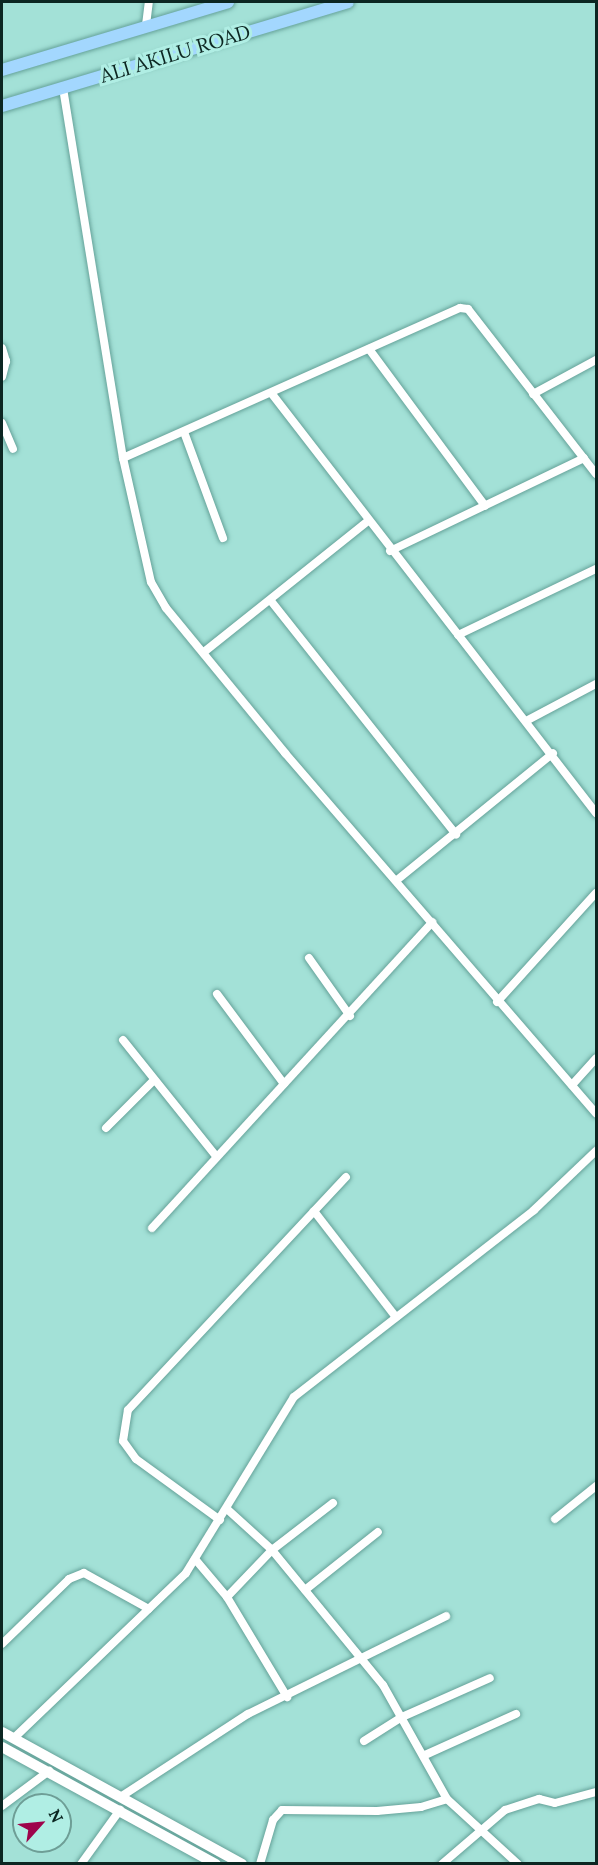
<!DOCTYPE html>
<html>
<head>
<meta charset="utf-8">
<style>
  body { margin:0 }
  #map { position:relative; width:598px; height:1865px; overflow:hidden; background:#a3e1d7; font-family:Lora,serif }
  div>[style] { position:absolute }
  .roads { filter:drop-shadow(0 0 2px #65a299) drop-shadow(0 0 2px #65a299) }
  .street>* { height:8px; margin:-4px; padding:0 4px; transform-origin:4px; border-radius:4px; background:#fff }
  .secondary>* { height:10px; margin:-5px; padding:0 5px; transform-origin:5px; border-radius:5px; background:#fff }
  .primary>* { height:12px; margin:-6px; padding:0 6px; transform-origin:6px; border-radius:6px; background:#a3d7fe }
  span { translate:-50% -50%; white-space:nowrap; text-align:center; line-height:1.15; -webkit-text-stroke:6px #b0eee4; paint-order:stroke }
  .street-label { font-size:20px; color:#0c2622 }
  .frame { position:absolute; inset:0; border:3px solid #0c2622; pointer-events:none }
  .north { position:absolute; left:12px; top:1793px; width:60px; height:60px; box-sizing:border-box; background:#b0eee4; border:2px solid #6e9e96; border-radius:50%; rotate:63deg; font-size:16px; font-weight:700; line-height:24px; text-align:center; color:#0c2622 }
  .north::after { content:''; display:block; margin:auto; width:21px; height:27px; background:#9e044b; clip-path:polygon(50% 0,100% 100%,50% 72%,0 100%) }
</style>
</head>
<body>
<div id="map">
  <div class="roads">
    <div class="street">
      <i style="left:146px;top:25px;width:23px;rotate:-83deg"></i>
      <i style="left:63px;top:88px;width:375px;rotate:80.8deg"></i>
      <i style="left:123px;top:458px;width:127px;rotate:77.3deg"></i>
      <i style="left:151px;top:582px;width:30px;rotate:60deg"></i>
      <i style="left:166px;top:608px;width:188px;rotate:50.6deg"></i>
      <i style="left:285px;top:753px;width:476px;rotate:49.2deg"></i>
      <i style="left:2px;top:348px;width:14px;rotate:73deg"></i>
      <i style="left:6px;top:361px;width:16px;rotate:104deg"></i>
      <i style="left:369px;top:349px;width:195px;rotate:53.5deg"></i>
      <i style="left:272px;top:394px;width:530px;rotate:52.29deg"></i>
      <i style="left:533px;top:394px;width:72px;rotate:-28.4deg"></i>
      <i style="left:2px;top:423px;width:28px;rotate:67deg"></i>
      <i style="left:184px;top:432px;width:113px;rotate:69.8deg"></i>
      <i style="left:123px;top:458px;width:369px;rotate:-24deg"></i>
      <i style="left:460px;top:308px;width:8px;rotate:7deg"></i>
      <i style="left:468px;top:309px;width:209px;rotate:52.2deg"></i>
      <i style="left:390px;top:551px;width:215px;rotate:-25.6deg"></i>
      <i style="left:271px;top:601px;width:298px;rotate:51.6deg"></i>
      <i style="left:458px;top:635px;width:153px;rotate:-25.6deg"></i>
      <i style="left:204px;top:652px;width:210px;rotate:-38.6deg"></i>
      <i style="left:526px;top:721px;width:79px;rotate:-27.9deg"></i>
      <i style="left:397px;top:880px;width:201px;rotate:-39.1deg"></i>
      <i style="left:309px;top:958px;width:71px;rotate:54.7deg"></i>
      <i style="left:217px;top:994px;width:112px;rotate:53.3deg"></i>
      <i style="left:497px;top:1002px;width:147px;rotate:-47.8deg"></i>
      <i style="left:123px;top:1040px;width:149px;rotate:51.3deg"></i>
      <i style="left:572px;top:1085px;width:36px;rotate:-48deg"></i>
      <i style="left:106px;top:1128px;width:66px;rotate:-45deg"></i>
      <i style="left:314px;top:1211px;width:134px;rotate:52.3deg"></i>
      <i style="left:152px;top:1228px;width:415px;rotate:-47.5deg"></i>
      <i style="left:227px;top:1509px;width:61px;rotate:42.3deg"></i>
      <i style="left:272px;top:1550px;width:175px;rotate:50.6deg"></i>
      <i style="left:383px;top:1685px;width:131px;rotate:60.7deg"></i>
      <i style="left:447px;top:1799px;width:96px;rotate:42.5deg"></i>
      <i style="left:555px;top:1519px;width:53px;rotate:-38.8deg"></i>
      <i style="left:220px;top:1520px;width:104px;rotate:-144deg"></i>
      <i style="left:136px;top:1459px;width:22px;rotate:-126deg"></i>
      <i style="left:123px;top:1441px;width:31px;rotate:-81deg"></i>
      <i style="left:128px;top:1410px;width:319px;rotate:-46.9deg"></i>
      <i style="left:195px;top:1559px;width:50px;rotate:49.9deg"></i>
      <i style="left:227px;top:1597px;width:117px;rotate:59deg"></i>
      <i style="left:305px;top:1590px;width:93px;rotate:-38.5deg"></i>
      <i style="left:227px;top:1597px;width:65px;rotate:-46.2deg"></i>
      <i style="left:272px;top:1550px;width:77px;rotate:-37.6deg"></i>
      <i style="left:2px;top:1644px;width:93px;rotate:-44.1deg"></i>
      <i style="left:69px;top:1579px;width:16px;rotate:-22deg"></i>
      <i style="left:84px;top:1573px;width:74px;rotate:29deg"></i>
      <i style="left:14px;top:1738px;width:238px;rotate:-43.8deg"></i>
      <i style="left:186px;top:1573px;width:206px;rotate:-58.5deg"></i>
      <i style="left:294px;top:1397px;width:304px;rotate:-37.9deg"></i>
      <i style="left:534px;top:1210px;width:86px;rotate:-43.6deg"></i>
      <i style="left:364px;top:1741px;width:45px;rotate:-32.3deg"></i>
      <i style="left:402px;top:1717px;width:96px;rotate:-23.9deg"></i>
      <i style="left:425px;top:1755px;width:100px;rotate:-24.3deg"></i>
      <i style="left:122px;top:1796px;width:150px;rotate:-33.1deg"></i>
      <i style="left:248px;top:1714px;width:221px;rotate:-26.3deg"></i>
      <i style="left:2px;top:1806px;width:59px;rotate:-36.7deg"></i>
      <i style="left:81px;top:1864px;width:67px;rotate:-54.2deg"></i>
      <i style="left:260px;top:1864px;width:46px;rotate:-73.5deg"></i>
      <i style="left:273px;top:1820px;width:13px;rotate:-48deg"></i>
      <i style="left:282px;top:1810px;width:95px;rotate:0.6deg"></i>
      <i style="left:377px;top:1811px;width:44px;rotate:-5.2deg"></i>
      <i style="left:421px;top:1807px;width:27px;rotate:-17deg"></i>
      <i style="left:442px;top:1864px;width:83px;rotate:-40.6deg"></i>
      <i style="left:505px;top:1810px;width:36px;rotate:-18deg"></i>
      <i style="left:539px;top:1799px;width:16px;rotate:14deg"></i>
      <i style="left:555px;top:1803px;width:42px;rotate:-15deg"></i>
    </div>
    <div class="secondary">
      <i style="left:2px;top:1732px;width:274px;rotate:28.8deg"></i>
      <i style="left:2px;top:1747px;width:244px;rotate:28.7deg"></i>
    </div>
    <div class="primary">
      <i style="left:2px;top:70px;width:236px;rotate:-16.7deg"></i>
      <i style="left:2px;top:106px;width:361px;rotate:-16.7deg"></i>
    </div>
  </div>
  <div class="street-label">
    <span style="left:175px;top:53px;rotate:-17deg">ALI AKILU ROAD</span>
  </div>
  <div class="frame"></div>
  <div class="north">N</div>
</div>
</body>
</html>
